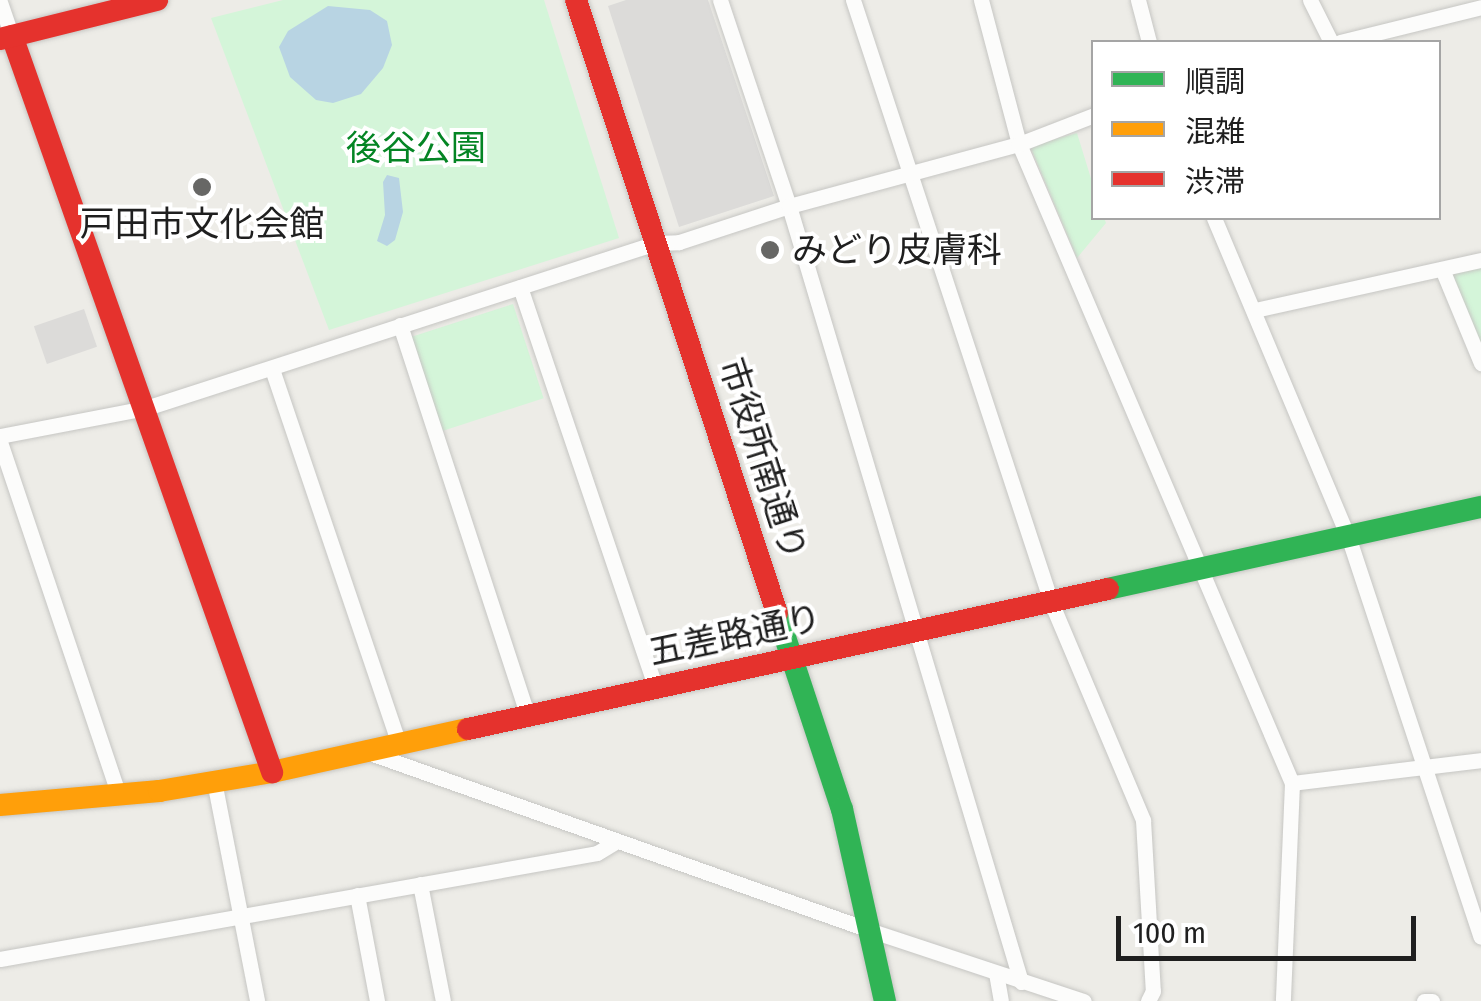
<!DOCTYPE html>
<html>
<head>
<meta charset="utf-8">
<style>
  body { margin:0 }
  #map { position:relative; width:1481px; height:1001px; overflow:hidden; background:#edece7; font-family:"Fira Sans Condensed","Noto Sans JP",sans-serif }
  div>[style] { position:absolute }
  .residential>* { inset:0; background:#dcdbd9; transform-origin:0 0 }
  .park>* { inset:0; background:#d4f5d9; transform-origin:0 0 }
  .water>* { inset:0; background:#b8d4e3 }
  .roads { filter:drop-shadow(0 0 2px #c6c6c3) drop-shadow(0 0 2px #c6c6c3) }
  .street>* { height:15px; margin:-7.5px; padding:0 7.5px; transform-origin:7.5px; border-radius:7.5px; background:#fcfcfb }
  .fast>* { height:22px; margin:-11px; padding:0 11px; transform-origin:11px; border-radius:11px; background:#30b455 }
  .slow>* { height:22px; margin:-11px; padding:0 11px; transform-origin:11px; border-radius:11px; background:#ff9f0a }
  .jam>* { height:22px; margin:-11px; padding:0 11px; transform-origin:11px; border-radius:11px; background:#e5322d }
  .dots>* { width:28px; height:28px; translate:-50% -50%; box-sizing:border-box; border:5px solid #fff; border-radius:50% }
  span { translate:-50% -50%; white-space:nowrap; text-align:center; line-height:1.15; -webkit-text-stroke:8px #fff; paint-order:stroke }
  .park-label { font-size:35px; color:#048524 }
  .poi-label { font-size:35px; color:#1f1f1f }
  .left { translate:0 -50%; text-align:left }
  .street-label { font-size:35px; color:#1f1f1f }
  .legend { position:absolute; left:1091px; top:40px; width:350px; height:180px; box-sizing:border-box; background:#fff; border:2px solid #a5a5a5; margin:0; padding:12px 18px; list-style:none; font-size:30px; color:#1f1f1f }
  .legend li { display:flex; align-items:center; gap:20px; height:50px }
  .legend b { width:50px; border:2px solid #a5a5a5 }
  .scale { position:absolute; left:1116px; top:916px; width:300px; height:45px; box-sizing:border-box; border:5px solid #1f1f1f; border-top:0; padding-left:12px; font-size:30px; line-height:35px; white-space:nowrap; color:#1f1f1f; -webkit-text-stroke:8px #fff; paint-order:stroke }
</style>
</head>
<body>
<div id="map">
  <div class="residential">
    <i style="clip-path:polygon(626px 0,708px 0,774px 196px,679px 227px,608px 6px)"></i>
    <i style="left:84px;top:309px;width:40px;height:53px;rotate:71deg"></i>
  </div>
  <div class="park">
    <i style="clip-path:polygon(283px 0,544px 0,619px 238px,329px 330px,211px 18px)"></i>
    <i style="clip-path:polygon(1077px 133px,1093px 185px,1094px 218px,1104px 218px,1106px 223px,1077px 258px,1030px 146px)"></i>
    <i style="clip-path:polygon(1481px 268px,1481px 348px,1452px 273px)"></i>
    <i style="left:513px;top:304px;width:99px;height:108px;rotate:72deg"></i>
  </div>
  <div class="water">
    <i style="clip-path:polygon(328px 6px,370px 10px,387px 21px,392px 45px,383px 68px,361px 94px,333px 103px,316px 100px,290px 77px,279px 47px,288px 31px)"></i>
    <i style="clip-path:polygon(387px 175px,399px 178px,403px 212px,395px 240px,387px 246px,377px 241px,385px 215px,383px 182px)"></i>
  </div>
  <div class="roads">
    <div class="street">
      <i style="left:720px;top:0;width:217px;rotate:71.5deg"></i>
      <i style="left:789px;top:206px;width:810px;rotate:73.35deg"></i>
      <i style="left:853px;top:0;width:634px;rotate:71.79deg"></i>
      <i style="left:1051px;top:602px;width:237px;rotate:67.1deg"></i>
      <i style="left:1143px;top:820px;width:171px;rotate:86.7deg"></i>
      <i style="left:1153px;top:991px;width:11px;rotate:117deg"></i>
      <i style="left:981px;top:0;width:149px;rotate:75.2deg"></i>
      <i style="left:1019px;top:144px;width:695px;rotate:66.87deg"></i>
      <i style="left:1292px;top:783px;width:218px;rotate:92.4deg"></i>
      <i style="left:1138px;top:0;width:43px;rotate:75.3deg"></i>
      <i style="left:1310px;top:0;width:47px;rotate:63.4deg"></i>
      <i style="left:0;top:2px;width:36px;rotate:71deg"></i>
      <i style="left:1340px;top:42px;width:145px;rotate:-13.9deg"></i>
      <i style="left:1214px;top:218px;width:345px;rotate:67.2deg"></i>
      <i style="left:1348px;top:536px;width:422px;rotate:71.7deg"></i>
      <i style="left:1442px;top:269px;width:102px;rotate:67.5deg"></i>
      <i style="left:520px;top:287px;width:423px;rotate:71.3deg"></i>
      <i style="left:1255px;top:310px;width:231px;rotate:-12.5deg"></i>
      <i style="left:400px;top:325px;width:412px;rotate:71.9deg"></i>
      <i style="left:272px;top:369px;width:396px;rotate:71.3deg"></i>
      <i style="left:0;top:436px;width:149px;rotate:-10.9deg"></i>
      <i style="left:146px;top:408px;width:536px;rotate:-17.93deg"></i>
      <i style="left:656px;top:243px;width:23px;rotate:-2deg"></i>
      <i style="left:679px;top:242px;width:116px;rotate:-18.1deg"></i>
      <i style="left:789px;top:206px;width:238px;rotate:-15.1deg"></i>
      <i style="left:1019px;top:144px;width:80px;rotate:-21.1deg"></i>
      <i style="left:0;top:442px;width:373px;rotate:71.4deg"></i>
      <i style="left:370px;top:753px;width:533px;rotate:19.52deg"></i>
      <i style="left:872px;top:931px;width:223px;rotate:18.3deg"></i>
      <i style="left:214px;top:781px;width:224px;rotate:78.9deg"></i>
      <i style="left:1292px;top:783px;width:190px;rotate:-6.9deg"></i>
      <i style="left:420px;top:884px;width:119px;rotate:78.9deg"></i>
      <i style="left:357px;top:895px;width:108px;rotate:79.3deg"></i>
      <i style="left:0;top:959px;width:606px;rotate:-10.07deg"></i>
      <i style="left:597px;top:853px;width:23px;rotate:-31deg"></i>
      <i style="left:996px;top:973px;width:28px;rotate:80deg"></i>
      <i style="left:1424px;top:1001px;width:8px"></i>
    </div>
    <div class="fast">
      <i style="left:1108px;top:589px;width:382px;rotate:-12.4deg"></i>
      <i style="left:777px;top:613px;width:206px;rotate:71.7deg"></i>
      <i style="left:842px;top:809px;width:197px;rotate:77.4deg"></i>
    </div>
    <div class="slow">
      <i style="left:0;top:805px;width:160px;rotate:-5deg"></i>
      <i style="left:159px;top:791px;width:115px;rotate:-9.5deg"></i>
      <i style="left:272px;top:772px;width:201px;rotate:-12.4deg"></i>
    </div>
    <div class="jam">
      <i style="left:576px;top:0;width:645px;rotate:71.85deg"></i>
      <i style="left:12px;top:36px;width:781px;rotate:70.54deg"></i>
      <i style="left:0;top:39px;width:162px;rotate:-14deg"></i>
      <i style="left:468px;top:729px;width:655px;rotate:-12.34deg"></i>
    </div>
  </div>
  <div class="dots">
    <i style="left:202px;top:187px;background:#676765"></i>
    <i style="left:770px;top:250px;background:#676765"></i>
  </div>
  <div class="park-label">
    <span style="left:416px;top:148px">後谷公園</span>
  </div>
  <div class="poi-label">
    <span style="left:202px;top:224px">戸田市文化会館</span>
    <span class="left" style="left:792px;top:250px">みどり皮膚科</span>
  </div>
  <div class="street-label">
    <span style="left:763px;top:459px;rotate:72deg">市役所南通り</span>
    <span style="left:735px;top:635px;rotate:-12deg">五差路通り</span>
  </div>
  <ul class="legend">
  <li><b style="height:12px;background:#30b455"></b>順調</li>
  <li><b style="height:12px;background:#ff9f0a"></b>混雑</li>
  <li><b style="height:12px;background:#e5322d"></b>渋滞</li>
  </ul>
  <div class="scale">100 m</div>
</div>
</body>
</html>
